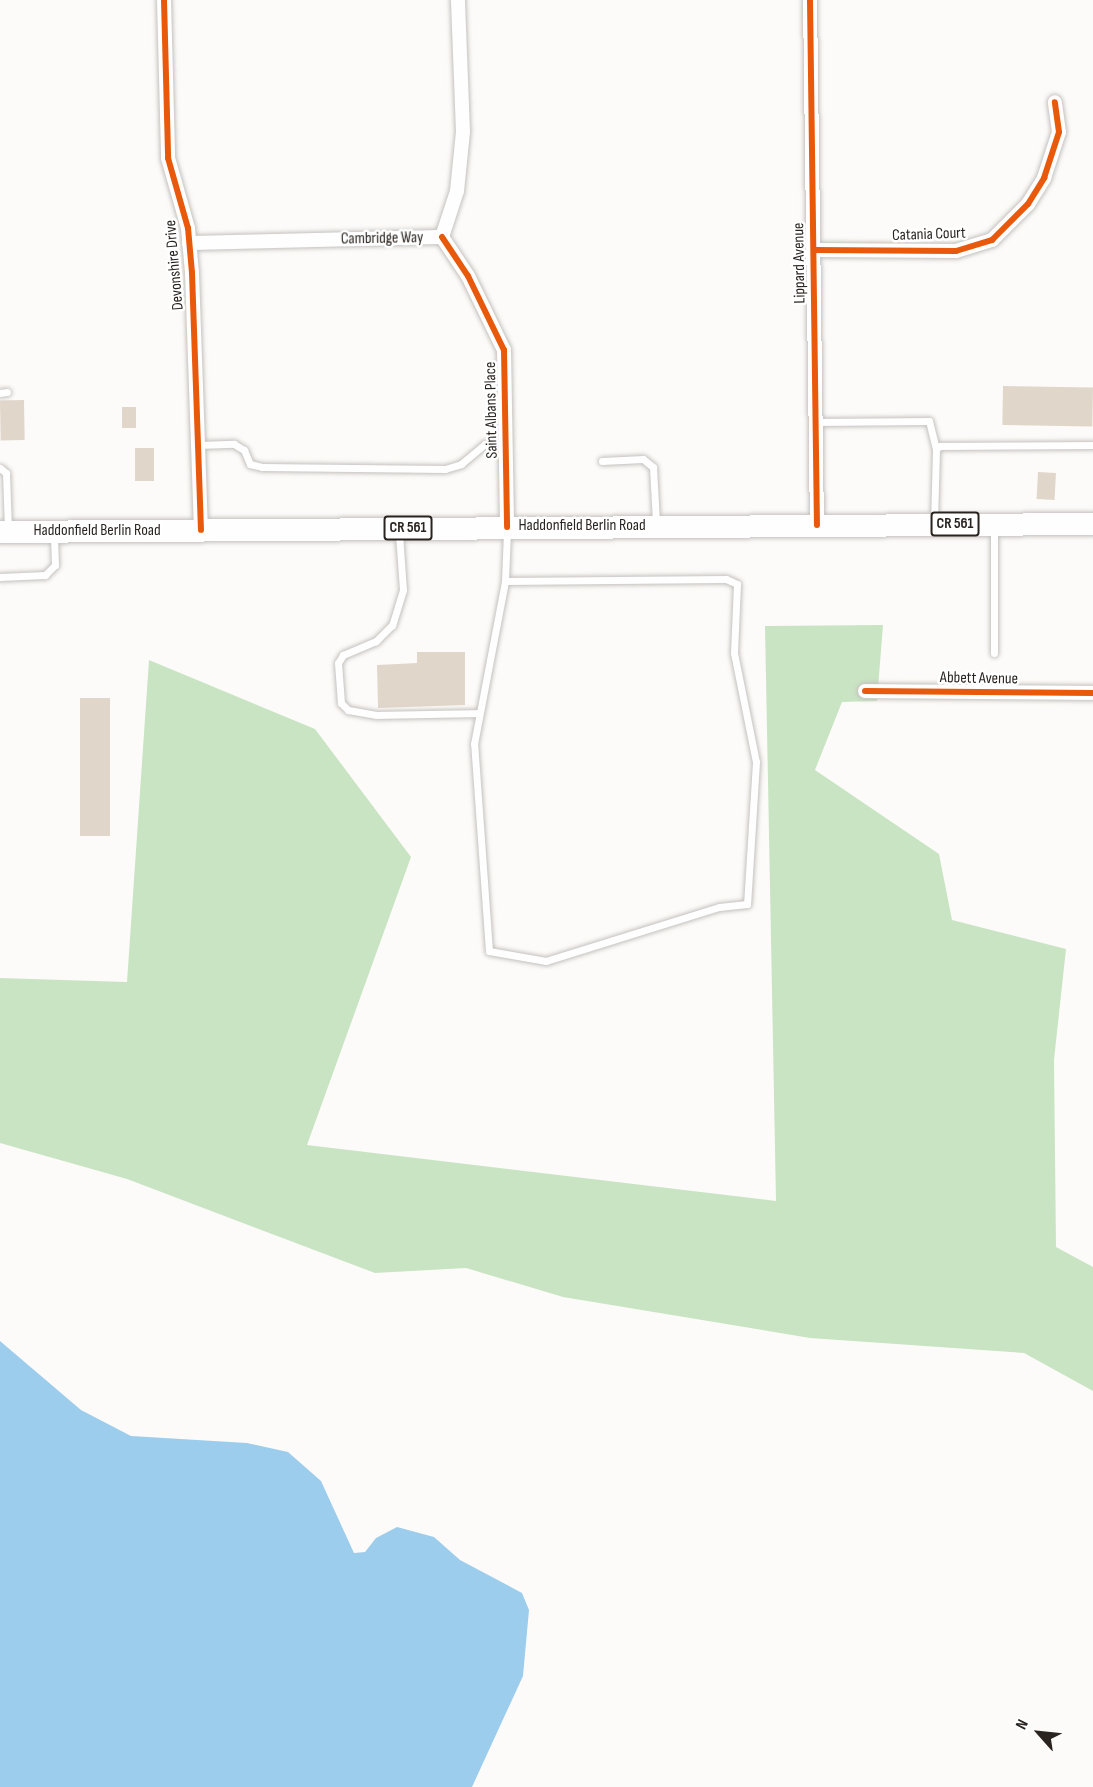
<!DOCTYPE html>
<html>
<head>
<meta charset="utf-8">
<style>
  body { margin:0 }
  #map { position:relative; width:1093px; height:1787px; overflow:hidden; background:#fdfbf9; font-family:"Sofia Sans Condensed",sans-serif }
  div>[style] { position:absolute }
  .forest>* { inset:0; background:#c9e4c3 }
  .water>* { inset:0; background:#9dcdec }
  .building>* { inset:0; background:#e1d6ca; transform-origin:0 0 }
  .roads { filter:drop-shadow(0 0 2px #c4c1be) drop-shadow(0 0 2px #c4c1be) }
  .service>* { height:7px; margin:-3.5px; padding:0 3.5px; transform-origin:3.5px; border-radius:3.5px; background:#fffefe }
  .minor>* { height:14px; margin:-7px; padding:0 7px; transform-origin:7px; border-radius:7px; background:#fffefe }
  .primary>* { height:22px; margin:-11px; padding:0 11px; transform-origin:11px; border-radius:11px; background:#fffefe }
  .cycleway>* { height:6px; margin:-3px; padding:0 3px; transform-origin:3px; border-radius:3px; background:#e8590c }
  span { translate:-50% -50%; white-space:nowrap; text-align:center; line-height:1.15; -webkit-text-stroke:5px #fff; paint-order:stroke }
  .shield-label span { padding:2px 4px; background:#fff; border:2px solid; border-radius:4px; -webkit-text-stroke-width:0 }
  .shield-label { font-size:15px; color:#2a2420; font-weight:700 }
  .street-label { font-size:16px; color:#2a2420 }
  .north { position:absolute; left:1009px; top:1703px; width:60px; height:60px; -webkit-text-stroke:4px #fff; paint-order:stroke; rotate:297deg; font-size:16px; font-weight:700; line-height:24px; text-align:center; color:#2a2420 }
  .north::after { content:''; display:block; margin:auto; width:21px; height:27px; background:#2a2420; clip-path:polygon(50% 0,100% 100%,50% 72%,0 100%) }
</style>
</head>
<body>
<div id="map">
  <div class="forest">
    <i style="clip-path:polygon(883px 625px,877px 701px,842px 702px,815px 770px,939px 854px,952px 920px,1066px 949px,1054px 1060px,1056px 1247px,1093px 1267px,1093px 1391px,1024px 1353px,810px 1338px,563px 1297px,466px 1268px,375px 1273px,127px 1179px,0 1143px,0 978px,127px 982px,149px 660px,315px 729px,411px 857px,307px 1145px,776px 1201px,765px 626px)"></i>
  </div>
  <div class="water">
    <i style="clip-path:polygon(0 1341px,81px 1410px,131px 1436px,247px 1443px,288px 1452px,321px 1481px,354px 1553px,365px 1552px,376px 1538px,397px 1527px,434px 1537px,460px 1560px,522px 1593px,529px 1610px,523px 1676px,472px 1787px,0 1787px)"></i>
  </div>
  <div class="building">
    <i style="left:1003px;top:386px;width:90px;height:39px;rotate:1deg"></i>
    <i style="left:24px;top:400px;width:40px;height:24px;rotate:89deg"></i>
    <i style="left:122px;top:407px;width:14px;height:21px"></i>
    <i style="left:135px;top:448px;width:19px;height:33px"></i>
    <i style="left:1038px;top:472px;width:18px;height:27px;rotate:3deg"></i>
    <i style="clip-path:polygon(417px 652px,465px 652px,465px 705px,378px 708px,377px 665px,417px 663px)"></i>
    <i style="left:80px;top:698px;width:30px;height:138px"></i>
  </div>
  <div class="roads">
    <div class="service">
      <i style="left:0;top:393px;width:7px;rotate:-8deg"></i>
      <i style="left:817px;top:422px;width:112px;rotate:-0.5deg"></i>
      <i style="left:929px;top:421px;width:29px;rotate:76deg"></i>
      <i style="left:198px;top:445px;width:36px;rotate:-2deg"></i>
      <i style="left:234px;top:444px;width:12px;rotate:31deg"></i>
      <i style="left:244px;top:450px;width:15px;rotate:67deg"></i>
      <i style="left:250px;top:464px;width:12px;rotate:14deg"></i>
      <i style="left:262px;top:467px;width:183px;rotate:0.6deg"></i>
      <i style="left:445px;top:469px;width:17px;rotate:-17deg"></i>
      <i style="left:461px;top:464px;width:31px;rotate:-40deg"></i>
      <i style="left:485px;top:444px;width:21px;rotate:-3deg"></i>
      <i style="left:602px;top:461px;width:41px;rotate:-2.8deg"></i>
      <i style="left:643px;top:459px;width:13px;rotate:39deg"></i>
      <i style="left:653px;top:467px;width:56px;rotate:86.9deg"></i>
      <i style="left:0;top:468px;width:8px;rotate:40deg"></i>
      <i style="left:6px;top:473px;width:57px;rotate:88deg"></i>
      <i style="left:934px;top:522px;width:73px;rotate:-88.4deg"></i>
      <i style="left:936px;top:449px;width:5px;rotate:-37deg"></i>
      <i style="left:940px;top:446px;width:153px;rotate:-0.4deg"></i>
      <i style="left:994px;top:527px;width:126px;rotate:90deg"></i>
      <i style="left:399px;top:534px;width:56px;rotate:85.9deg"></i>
      <i style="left:403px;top:590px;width:37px;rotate:107deg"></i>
      <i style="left:392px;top:625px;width:23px;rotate:135deg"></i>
      <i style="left:376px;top:641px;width:36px;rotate:157deg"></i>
      <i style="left:343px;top:655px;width:9px;rotate:122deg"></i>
      <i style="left:338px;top:663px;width:40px;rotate:85.7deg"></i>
      <i style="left:341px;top:703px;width:10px;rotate:45deg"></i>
      <i style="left:348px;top:710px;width:29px;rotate:10deg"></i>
      <i style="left:377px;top:715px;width:102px;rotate:-1.1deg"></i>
      <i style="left:0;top:577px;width:45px;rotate:-2.5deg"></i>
      <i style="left:45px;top:575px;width:14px;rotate:-45deg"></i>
      <i style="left:55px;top:565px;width:31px;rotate:-92deg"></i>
      <i style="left:505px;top:581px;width:221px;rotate:-0.5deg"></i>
      <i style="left:726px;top:579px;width:12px;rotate:24deg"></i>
      <i style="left:737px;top:584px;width:69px;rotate:92.5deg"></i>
      <i style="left:734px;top:653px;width:111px;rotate:78.6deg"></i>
      <i style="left:756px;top:762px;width:142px;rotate:93.6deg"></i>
      <i style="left:747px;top:904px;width:28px;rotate:174deg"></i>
      <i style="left:719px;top:907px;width:181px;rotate:162.7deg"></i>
      <i style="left:546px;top:961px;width:58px;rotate:-170deg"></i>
      <i style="left:489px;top:951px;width:208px;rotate:-94.1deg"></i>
      <i style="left:474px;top:744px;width:166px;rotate:-79.2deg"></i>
      <i style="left:505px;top:581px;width:49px;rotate:-87.7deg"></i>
    </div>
    <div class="minor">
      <i style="left:164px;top:0;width:158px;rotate:88.5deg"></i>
      <i style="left:168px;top:158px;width:73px;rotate:74.1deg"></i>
      <i style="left:188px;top:228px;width:45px;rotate:84.9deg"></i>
      <i style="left:192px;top:273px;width:257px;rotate:88deg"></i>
      <i style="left:810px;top:0;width:525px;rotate:89.24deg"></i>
      <i style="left:442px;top:237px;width:47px;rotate:56.3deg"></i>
      <i style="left:468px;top:276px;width:82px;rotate:64.1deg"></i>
      <i style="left:504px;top:350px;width:177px;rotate:89deg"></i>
      <i style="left:442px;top:237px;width:48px;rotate:-71.9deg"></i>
      <i style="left:457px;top:191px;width:59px;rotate:-84.2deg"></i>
      <i style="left:463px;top:132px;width:132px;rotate:-92.2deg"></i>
      <i style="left:189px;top:243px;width:253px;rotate:-1.4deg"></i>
      <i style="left:814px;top:250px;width:142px;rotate:0.4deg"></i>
      <i style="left:956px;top:251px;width:38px;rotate:-17deg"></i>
      <i style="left:992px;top:240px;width:51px;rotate:-45deg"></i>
      <i style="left:1028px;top:204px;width:31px;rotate:-58deg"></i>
      <i style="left:1044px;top:178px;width:48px;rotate:-71.9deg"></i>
      <i style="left:1059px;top:132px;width:30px;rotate:-98deg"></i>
      <i style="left:865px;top:691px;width:228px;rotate:0.5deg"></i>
    </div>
    <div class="primary">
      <i style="left:0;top:532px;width:1093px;rotate:-0.42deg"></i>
    </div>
  </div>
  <div class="cycleway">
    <i style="left:164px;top:0;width:158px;rotate:88.5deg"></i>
    <i style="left:168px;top:158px;width:73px;rotate:74.1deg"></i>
    <i style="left:188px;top:228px;width:45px;rotate:84.9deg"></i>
    <i style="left:192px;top:273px;width:257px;rotate:88deg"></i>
    <i style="left:810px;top:0;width:525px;rotate:89.24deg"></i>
    <i style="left:442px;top:237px;width:47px;rotate:56.3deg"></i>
    <i style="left:468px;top:276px;width:82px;rotate:64.1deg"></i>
    <i style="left:504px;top:350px;width:177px;rotate:89deg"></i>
    <i style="left:814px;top:250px;width:142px;rotate:0.4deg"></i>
    <i style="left:956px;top:251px;width:38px;rotate:-17deg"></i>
    <i style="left:992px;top:240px;width:51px;rotate:-45deg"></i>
    <i style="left:1028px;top:204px;width:31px;rotate:-58deg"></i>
    <i style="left:1044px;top:178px;width:48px;rotate:-71.9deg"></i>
    <i style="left:1059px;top:132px;width:30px;rotate:-98deg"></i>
    <i style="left:865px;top:691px;width:228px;rotate:0.5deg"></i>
  </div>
  <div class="shield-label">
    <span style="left:955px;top:524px">CR 561</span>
    <span style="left:408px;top:528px">CR 561</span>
  </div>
  <div class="street-label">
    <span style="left:929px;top:235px;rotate:-2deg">Catania Court</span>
    <span style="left:382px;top:239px;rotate:-1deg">Cambridge Way</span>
    <span style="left:800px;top:263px;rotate:-91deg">Lippard Avenue</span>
    <span style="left:175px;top:265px;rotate:-95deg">Devonshire Drive</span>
    <span style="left:492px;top:410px;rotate:-91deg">Saint Albans Place</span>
    <span style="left:582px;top:526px">Haddonfield Berlin Road</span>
    <span style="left:97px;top:531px">Haddonfield Berlin Road</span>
    <span style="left:979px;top:679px;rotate:1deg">Abbett Avenue</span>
  </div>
  <div class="north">N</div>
</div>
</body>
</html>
